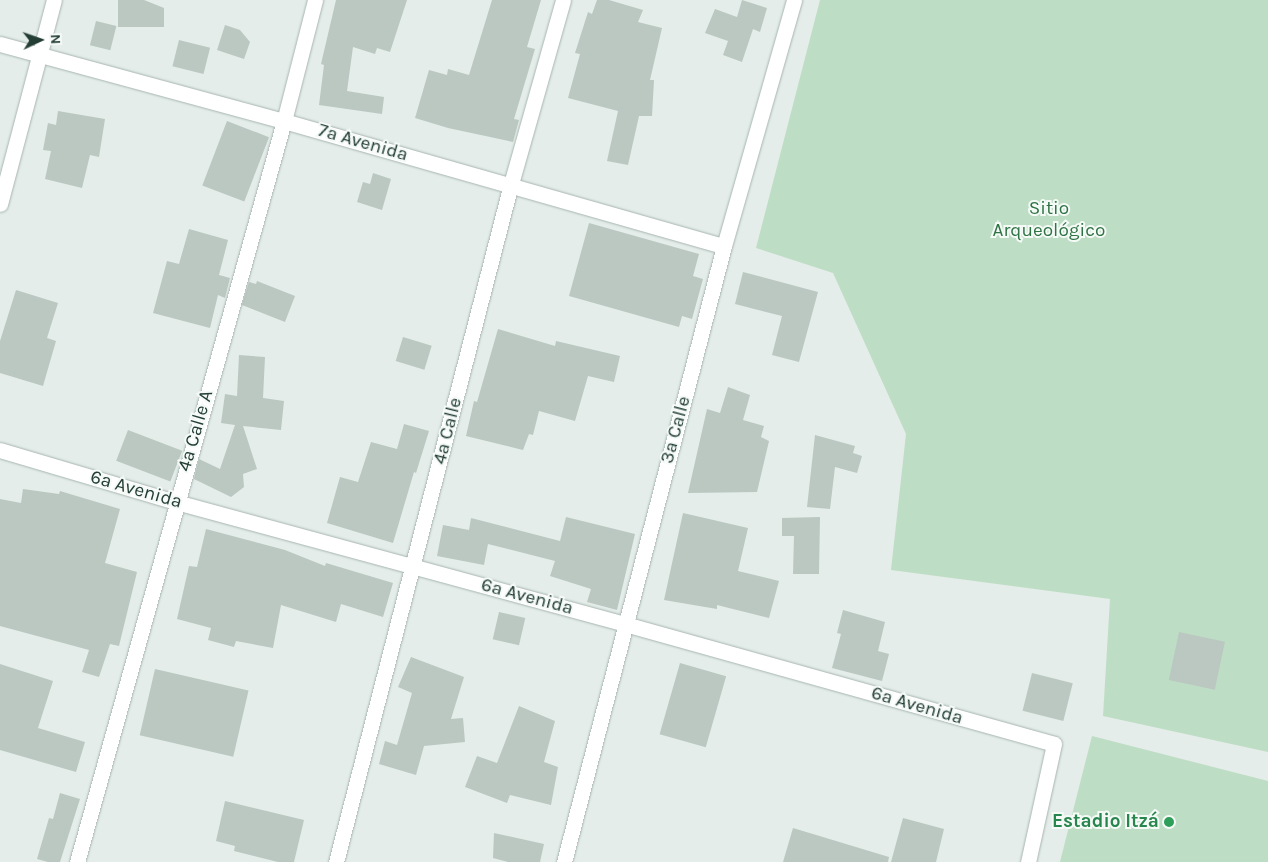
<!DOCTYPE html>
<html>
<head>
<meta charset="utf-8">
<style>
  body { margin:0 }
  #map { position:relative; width:1268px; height:862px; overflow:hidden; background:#e4ede9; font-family:Karla,sans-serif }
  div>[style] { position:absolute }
  .green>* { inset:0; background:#beddc5 }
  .building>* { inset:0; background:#bac8c1; transform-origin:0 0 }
  .roads { filter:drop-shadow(0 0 1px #a7b5b0) drop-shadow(0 0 1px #a7b5b0) }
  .minor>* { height:15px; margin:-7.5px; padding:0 7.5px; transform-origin:7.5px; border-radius:7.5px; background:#fff }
  .dots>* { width:14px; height:14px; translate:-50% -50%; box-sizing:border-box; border:2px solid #f5faf7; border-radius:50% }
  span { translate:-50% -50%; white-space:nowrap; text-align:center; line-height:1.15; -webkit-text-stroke:4px #f5faf7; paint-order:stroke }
  .street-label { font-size:19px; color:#243e36 }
  .park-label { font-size:19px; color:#307346 }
  .leisure-label { font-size:19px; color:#27864d; font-weight:700 }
  .right { translate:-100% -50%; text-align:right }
  .north { position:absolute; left:15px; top:15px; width:50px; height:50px; -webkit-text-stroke:4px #f5faf7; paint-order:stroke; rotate:87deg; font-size:14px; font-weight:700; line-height:20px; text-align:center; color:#243e36 }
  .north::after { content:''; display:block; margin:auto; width:18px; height:22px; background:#243e36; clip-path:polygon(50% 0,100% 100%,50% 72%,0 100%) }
</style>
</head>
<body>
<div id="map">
  <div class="green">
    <i style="clip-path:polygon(820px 0,1268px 0,1268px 752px,1103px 716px,1110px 599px,891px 570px,906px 434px,833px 273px,756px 248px)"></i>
    <i style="clip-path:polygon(1092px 736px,1268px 781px,1268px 862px,1060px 862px)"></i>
  </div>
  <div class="building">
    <i style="clip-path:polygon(118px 0,144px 0,164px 8px,164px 27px,118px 27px)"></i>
    <i style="clip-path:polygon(336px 0,407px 0,390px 52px,377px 48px,375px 54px,353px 47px,347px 91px,384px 97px,382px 114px,319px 105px,324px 65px,321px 64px)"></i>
    <i style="clip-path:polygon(492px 0,541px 0,527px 47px,535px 49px,514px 119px,519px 120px,513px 142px,448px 128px,415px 118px,429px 70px,447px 75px,448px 69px,469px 75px)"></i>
    <i style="clip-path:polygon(597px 0,609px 0,643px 10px,638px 22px,662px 28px,650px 80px,654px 80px,652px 116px,639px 116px,628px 165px,607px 161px,618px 111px,568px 98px,580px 54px,575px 53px,588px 12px,592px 14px)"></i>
    <i style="clip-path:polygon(742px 0,767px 8px,760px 32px,753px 29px,742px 62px,723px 55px,728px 41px,705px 33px,715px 9px,737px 17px)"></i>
    <i style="left:96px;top:21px;width:21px;height:25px;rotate:14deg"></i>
    <i style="clip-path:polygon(225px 25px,240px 30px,250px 42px,244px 59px,217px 50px)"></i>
    <i style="left:179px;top:40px;width:32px;height:27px;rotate:14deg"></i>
    <i style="clip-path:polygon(58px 111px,105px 119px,99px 157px,90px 155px,82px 188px,45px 179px,51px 151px,43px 150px,48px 123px,56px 125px)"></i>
    <i style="left:227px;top:121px;width:45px;height:69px;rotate:21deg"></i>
    <i style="clip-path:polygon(373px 173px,391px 179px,382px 210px,357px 202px,363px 182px,370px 184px)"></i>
    <i style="clip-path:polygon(589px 223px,699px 254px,693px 276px,703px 279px,692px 319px,682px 316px,679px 327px,569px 296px)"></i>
    <i style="clip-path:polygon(189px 229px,228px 240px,219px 275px,230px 278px,225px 298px,218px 295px,210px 328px,153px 313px,167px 261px,179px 264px)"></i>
    <i style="clip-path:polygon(743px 272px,818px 292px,799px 362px,772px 355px,782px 316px,735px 304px)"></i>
    <i style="clip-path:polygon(257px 281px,295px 296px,285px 322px,242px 305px,249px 282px,256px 284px)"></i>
    <i style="clip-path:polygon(16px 290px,58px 303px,47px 338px,56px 341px,43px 386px,0 373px,0 341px)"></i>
    <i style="clip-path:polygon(498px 329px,555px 346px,556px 341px,620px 356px,614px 382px,588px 376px,575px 421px,539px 411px,533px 435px,529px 434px,523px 450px,466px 436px,474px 401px,477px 402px)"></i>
    <i style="left:403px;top:337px;width:30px;height:25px;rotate:17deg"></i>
    <i style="clip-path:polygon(239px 355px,265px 357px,263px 398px,284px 401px,281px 430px,243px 426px,257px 469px,243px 474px,244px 487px,231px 497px,194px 479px,199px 459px,220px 469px,235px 425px,221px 423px,225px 394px,237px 396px)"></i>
    <i style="clip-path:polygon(728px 387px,750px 395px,743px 420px,764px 426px,761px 437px,769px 441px,757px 492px,688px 493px,707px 409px,720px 413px)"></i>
    <i style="clip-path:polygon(404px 424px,429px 431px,416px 473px,414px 472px,393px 543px,327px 523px,340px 477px,358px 482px,371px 442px,397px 449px)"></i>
    <i style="left:128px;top:430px;width:58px;height:33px;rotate:21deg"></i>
    <i style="clip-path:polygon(815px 435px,855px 446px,853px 453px,862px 456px,857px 473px,835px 467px,830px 509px,807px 507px)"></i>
    <i style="clip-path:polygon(23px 489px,59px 494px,60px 491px,120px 509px,105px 563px,137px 572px,119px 646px,110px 644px,99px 677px,82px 672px,89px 650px,0 626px,0 499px,21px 503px)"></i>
    <i style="clip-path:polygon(683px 513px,748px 528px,738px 571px,779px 581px,769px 618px,717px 605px,717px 609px,664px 600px)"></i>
    <i style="clip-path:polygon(566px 517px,635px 534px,617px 610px,587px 602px,591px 589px,550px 576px,555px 561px,488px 544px,484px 565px,437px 556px,443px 525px,469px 530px,471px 518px,560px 541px)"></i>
    <i style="clip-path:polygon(820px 517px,819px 574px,793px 574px,794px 536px,782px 536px,782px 518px)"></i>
    <i style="clip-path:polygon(206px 529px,285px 550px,325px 566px,326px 563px,393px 583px,383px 617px,341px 604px,336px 622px,281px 605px,273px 648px,236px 641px,234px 647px,208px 640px,211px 628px,177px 619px,189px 566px,197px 567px)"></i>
    <i style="clip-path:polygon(843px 610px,885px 622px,878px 651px,889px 654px,882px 681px,832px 668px,841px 634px,837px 633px)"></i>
    <i style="left:499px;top:612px;width:27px;height:28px;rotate:13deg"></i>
    <i style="left:1179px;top:632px;width:47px;height:49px;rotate:12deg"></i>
    <i style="clip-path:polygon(411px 657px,464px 677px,451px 719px,463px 718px,465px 742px,424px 746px,416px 775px,379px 764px,385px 741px,397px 745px,412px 693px,398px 687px)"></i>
    <i style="left:680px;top:663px;width:48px;height:74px;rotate:16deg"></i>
    <i style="clip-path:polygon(0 664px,53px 681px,38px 728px,85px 742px,76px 772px,0 750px)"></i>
    <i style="left:155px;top:669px;width:96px;height:68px;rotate:13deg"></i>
    <i style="left:1032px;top:673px;width:42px;height:39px;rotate:14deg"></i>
    <i style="clip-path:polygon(519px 706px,555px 721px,544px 762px,558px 767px,551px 805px,510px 795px,507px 803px,465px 787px,477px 756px,497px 763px)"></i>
    <i style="clip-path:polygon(60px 793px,80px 799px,60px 862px,48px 862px,37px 859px,49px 818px,53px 819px)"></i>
    <i style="clip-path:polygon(225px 801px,304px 820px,294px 862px,278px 862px,234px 851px,235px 846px,216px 841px)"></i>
    <i style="clip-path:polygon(903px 818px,944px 829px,936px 862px,891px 862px)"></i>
    <i style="clip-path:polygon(793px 828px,889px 857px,888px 862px,783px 862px)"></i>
    <i style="clip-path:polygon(494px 833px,544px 844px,540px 862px,508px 862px,493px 858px)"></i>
  </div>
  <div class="roads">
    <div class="minor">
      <i style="left:0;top:44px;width:294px;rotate:15.2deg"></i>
      <i style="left:284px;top:121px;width:457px;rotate:15.9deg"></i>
      <i style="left:0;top:204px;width:211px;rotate:-75.2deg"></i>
      <i style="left:0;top:450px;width:184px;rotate:16.5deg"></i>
      <i style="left:176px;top:502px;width:465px;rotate:15.2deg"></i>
      <i style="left:625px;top:624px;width:445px;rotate:15.6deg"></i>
      <i style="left:1054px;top:744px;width:121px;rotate:102.4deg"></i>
      <i style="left:77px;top:862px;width:769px;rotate:-74.39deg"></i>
      <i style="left:284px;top:121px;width:125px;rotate:-75.6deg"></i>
      <i style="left:336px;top:862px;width:700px;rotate:-75.53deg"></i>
      <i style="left:511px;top:184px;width:191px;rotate:-74.2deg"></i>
      <i style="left:564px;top:862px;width:636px;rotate:-75.44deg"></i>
      <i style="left:724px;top:246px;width:256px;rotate:-74.1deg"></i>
    </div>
  </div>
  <div class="dots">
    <i style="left:1169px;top:822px;background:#2e9e5b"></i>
  </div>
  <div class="street-label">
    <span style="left:363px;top:143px;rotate:16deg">7a Avenida</span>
    <span style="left:676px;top:430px;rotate:-75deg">3a Calle</span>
    <span style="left:196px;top:431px;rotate:-74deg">4a Calle A</span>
    <span style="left:448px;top:431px;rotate:-76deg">4a Calle</span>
    <span style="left:136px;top:490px;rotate:16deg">6a Avenida</span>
    <span style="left:527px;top:597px;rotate:15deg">6a Avenida</span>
    <span style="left:917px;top:706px;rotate:16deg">6a Avenida</span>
  </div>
  <div class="park-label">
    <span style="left:1049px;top:220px">Sitio<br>Arqueológico</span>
  </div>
  <div class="leisure-label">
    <span class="right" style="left:1159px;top:822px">Estadio Itzá</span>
  </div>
  <div class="north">N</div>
</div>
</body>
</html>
